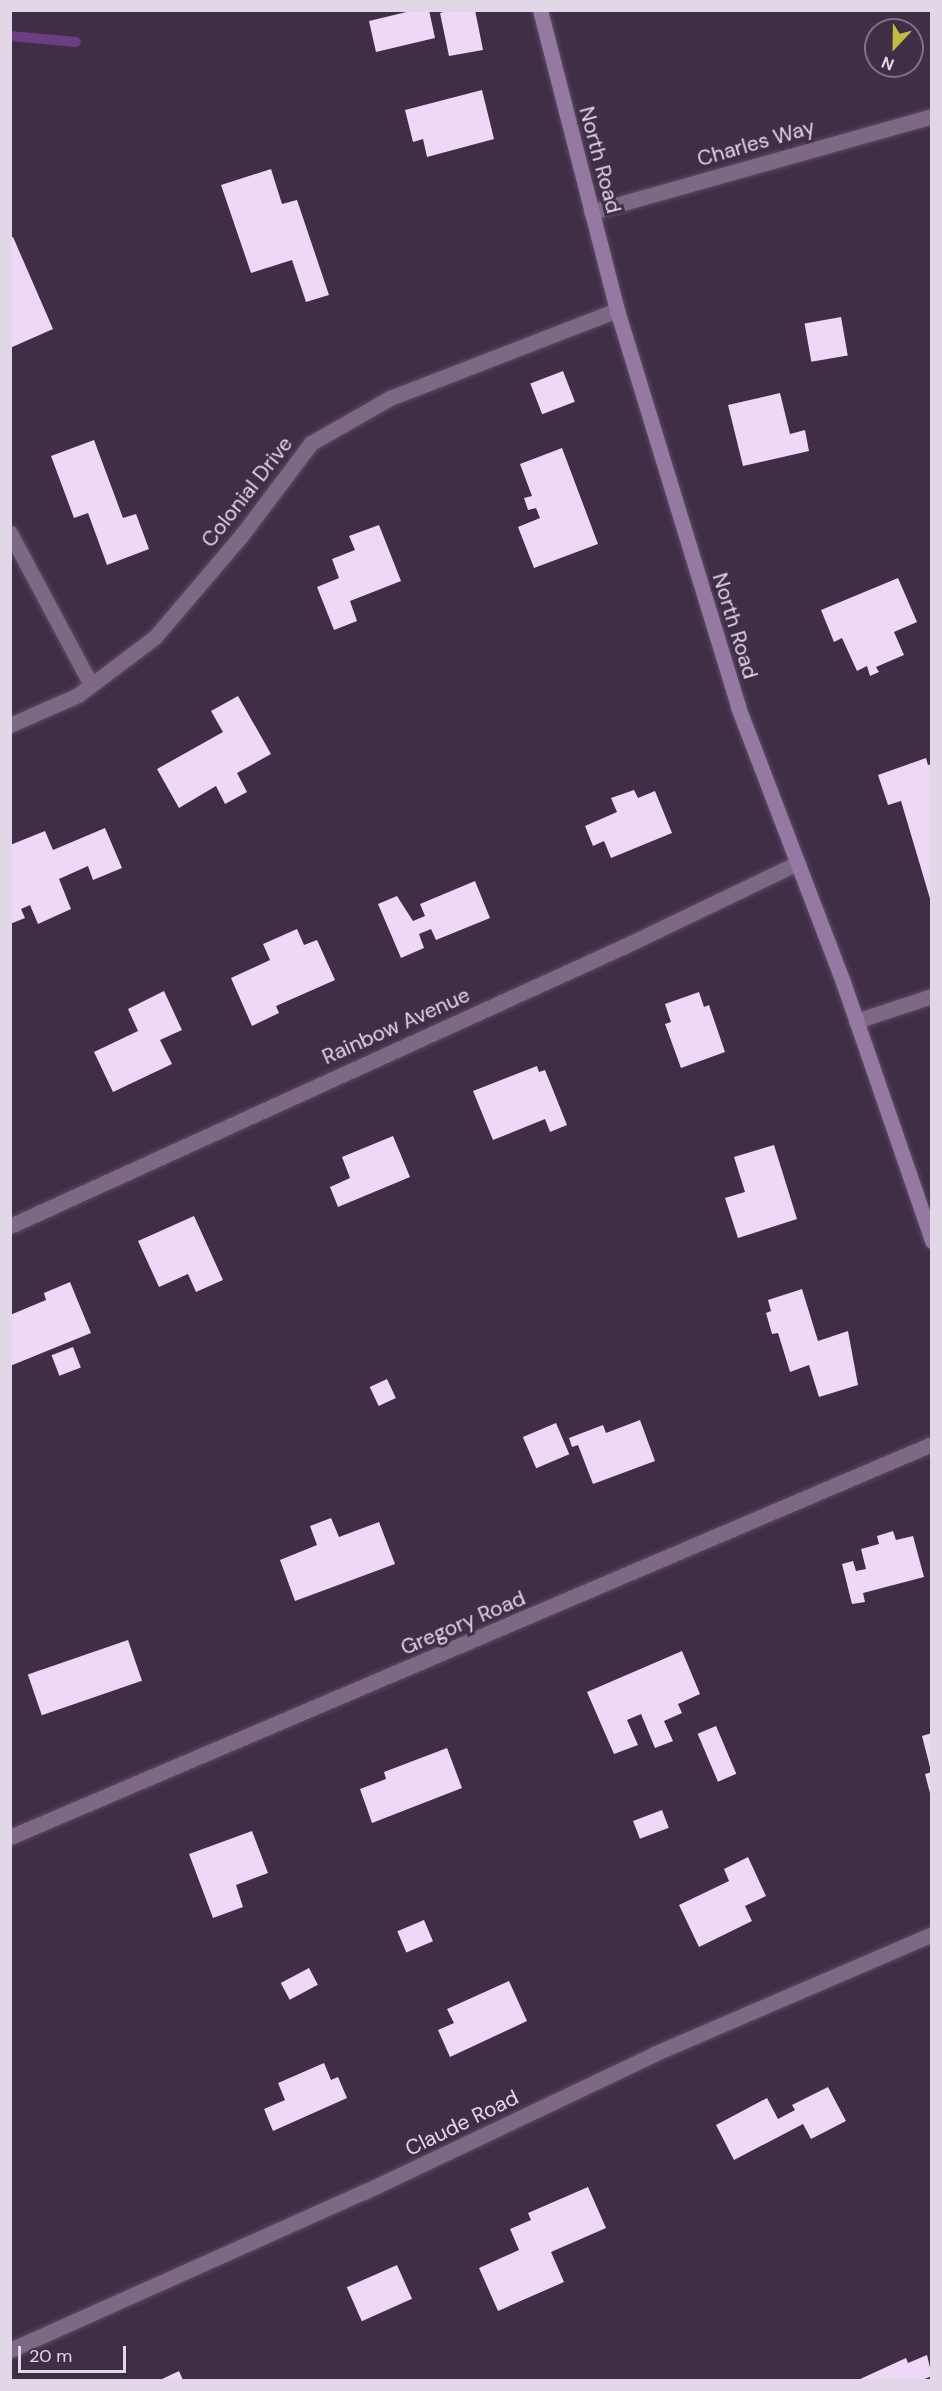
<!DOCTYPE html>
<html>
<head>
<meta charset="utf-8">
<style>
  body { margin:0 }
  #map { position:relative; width:942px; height:2391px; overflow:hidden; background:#402e47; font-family:"DM Sans",sans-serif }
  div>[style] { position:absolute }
  .stream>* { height:10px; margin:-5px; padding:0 5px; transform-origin:5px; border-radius:5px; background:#6e3d81 }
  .building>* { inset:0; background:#eed7f7; transform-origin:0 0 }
  .roads { filter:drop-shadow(0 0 2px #5b4c61) drop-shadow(0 0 2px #5b4c61) }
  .minor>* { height:15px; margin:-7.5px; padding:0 7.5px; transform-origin:7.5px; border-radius:7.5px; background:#7d6985 }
  .secondary>* { height:15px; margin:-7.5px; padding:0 7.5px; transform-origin:7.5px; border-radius:7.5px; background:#9679a2 }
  span { translate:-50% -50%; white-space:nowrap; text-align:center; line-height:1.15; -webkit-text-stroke:6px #402e47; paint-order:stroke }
  .street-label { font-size:21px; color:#e2d7e7 }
  .frame { position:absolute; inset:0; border:12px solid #e2d7e7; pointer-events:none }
  .north { position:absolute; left:864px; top:18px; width:60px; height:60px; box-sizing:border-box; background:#402e47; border:2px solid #817287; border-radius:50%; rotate:202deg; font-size:16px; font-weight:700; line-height:24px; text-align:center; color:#e2d7e7 }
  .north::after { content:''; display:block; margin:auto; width:21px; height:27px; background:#c4bc3e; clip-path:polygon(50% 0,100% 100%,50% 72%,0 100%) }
  .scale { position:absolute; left:18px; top:2346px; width:108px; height:27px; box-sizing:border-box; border:3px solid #e2d7e7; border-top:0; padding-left:8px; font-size:18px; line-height:21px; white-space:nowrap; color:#e2d7e7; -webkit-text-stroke:4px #402e47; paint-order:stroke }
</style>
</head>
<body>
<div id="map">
  <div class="stream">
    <i style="left:10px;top:36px;width:66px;rotate:5.2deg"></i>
  </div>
  <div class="building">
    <i style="clip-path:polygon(415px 10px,429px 10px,435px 38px,376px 52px,369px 21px)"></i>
    <i style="clip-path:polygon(451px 10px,475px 10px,483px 50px,449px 56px,440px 13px)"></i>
    <i style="clip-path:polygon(482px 90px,494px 139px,427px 157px,423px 139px,413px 142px,405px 110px)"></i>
    <i style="clip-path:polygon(271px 169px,282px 204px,297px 200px,329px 295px,306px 302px,292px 260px,251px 273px,221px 185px)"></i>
    <i style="clip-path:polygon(13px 237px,53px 329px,10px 348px,10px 238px)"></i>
    <i style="left:841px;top:317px;width:39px;height:37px;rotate:80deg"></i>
    <i style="left:563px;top:371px;width:33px;height:35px;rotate:69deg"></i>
    <i style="clip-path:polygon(780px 393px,790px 434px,805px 430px,809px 451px,743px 466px,728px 405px)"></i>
    <i style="clip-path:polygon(94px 440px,123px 518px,136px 514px,149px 549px,107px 565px,88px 513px,74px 518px,51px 456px)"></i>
    <i style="clip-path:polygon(562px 448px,598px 544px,534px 568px,518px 527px,540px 518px,536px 508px,528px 510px,524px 498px,532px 496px,520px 464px)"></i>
    <i style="clip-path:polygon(379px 525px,401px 581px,350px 601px,357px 621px,334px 630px,317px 587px,339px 578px,332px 559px,355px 550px,349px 536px)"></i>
    <i style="clip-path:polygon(898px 578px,917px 622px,894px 632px,904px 655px,876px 667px,879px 672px,870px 676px,867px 666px,857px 671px,842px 638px,834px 642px,821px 610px)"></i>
    <i style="clip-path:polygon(238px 696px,271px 754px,237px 773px,247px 792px,225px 804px,216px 786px,179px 808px,157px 769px,223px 732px,211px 711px)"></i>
    <i style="clip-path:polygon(926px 758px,928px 765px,932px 764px,931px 902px,901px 801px,888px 805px,878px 775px)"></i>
    <i style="clip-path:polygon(634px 790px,638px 798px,655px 791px,672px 833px,611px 858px,604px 841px,593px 846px,585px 826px,617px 812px,611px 798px)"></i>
    <i style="clip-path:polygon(105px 828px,122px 868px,93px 880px,88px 866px,59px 879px,71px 909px,38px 924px,30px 905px,21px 909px,25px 918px,10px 924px,10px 845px,45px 831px,53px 850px)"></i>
    <i style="clip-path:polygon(475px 881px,490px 918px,436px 940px,431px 929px,419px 934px,424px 948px,401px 958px,378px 904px,397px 896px,413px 921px,425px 916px,420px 904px)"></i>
    <i style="clip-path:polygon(297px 929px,304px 945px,317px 940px,335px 980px,276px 1006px,279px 1013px,252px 1026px,231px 978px,270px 960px,263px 944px)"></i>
    <i style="clip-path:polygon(164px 991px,182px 1030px,160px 1040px,172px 1064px,113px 1092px,94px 1052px,138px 1031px,128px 1009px)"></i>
    <i style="clip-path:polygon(699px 992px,704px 1007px,709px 1005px,725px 1052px,681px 1068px,665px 1024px,671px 1022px,665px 1004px)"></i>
    <i style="clip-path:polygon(537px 1066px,539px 1072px,545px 1070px,567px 1125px,550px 1132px,545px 1119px,493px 1140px,473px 1091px)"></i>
    <i style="clip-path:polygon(393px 1136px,410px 1177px,338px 1207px,330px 1187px,350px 1178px,342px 1157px)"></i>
    <i style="clip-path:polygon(774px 1145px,797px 1219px,738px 1238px,725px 1198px,745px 1192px,734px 1157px)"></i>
    <i style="clip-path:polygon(194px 1216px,223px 1280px,196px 1292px,188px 1274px,159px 1287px,138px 1241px)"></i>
    <i style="clip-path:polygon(70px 1282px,91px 1333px,10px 1366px,10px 1315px,46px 1300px,44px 1293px)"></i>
    <i style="clip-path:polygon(802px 1289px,818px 1341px,848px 1331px,858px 1385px,819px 1397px,809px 1365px,790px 1372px,778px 1333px,772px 1334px,766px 1313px,771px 1311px,768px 1300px)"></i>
    <i style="left:73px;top:1347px;width:22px;height:23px;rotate:69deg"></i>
    <i style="left:387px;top:1379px;width:21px;height:19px;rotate:65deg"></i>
    <i style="clip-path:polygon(640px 1420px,655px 1461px,593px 1484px,578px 1445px,572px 1447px,569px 1438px,603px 1425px,606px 1433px)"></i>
    <i style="left:556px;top:1423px;width:34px;height:36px;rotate:67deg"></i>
    <i style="clip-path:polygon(331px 1518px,339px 1537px,379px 1522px,395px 1564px,295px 1601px,280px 1560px,317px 1545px,310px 1526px)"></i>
    <i style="clip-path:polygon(893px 1531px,896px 1540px,913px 1536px,924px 1577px,863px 1593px,865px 1602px,852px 1604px,842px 1564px,853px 1561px,856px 1571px,866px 1569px,861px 1549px,879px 1544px,877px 1536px)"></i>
    <i style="left:128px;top:1640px;width:43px;height:106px;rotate:71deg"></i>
    <i style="clip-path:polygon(682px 1651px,700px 1694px,678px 1704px,682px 1713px,664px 1721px,673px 1741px,655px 1748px,641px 1714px,627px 1720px,638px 1745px,614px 1754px,587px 1692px)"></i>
    <i style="left:716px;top:1726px;width:52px;height:20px;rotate:67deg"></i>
    <i style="clip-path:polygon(932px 1733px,932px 1771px,931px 1771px,922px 1736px)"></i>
    <i style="clip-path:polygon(447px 1748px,462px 1788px,372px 1823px,360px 1789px,386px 1779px,384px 1772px)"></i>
    <i style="clip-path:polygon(932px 1772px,932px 1797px,931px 1797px,925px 1774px)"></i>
    <i style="left:662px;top:1810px;width:19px;height:31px;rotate:69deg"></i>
    <i style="clip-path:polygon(252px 1831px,268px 1873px,236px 1885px,243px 1907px,213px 1918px,189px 1854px)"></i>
    <i style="clip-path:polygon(748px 1857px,766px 1896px,745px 1906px,752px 1921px,699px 1947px,679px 1905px,729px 1881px,724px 1869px)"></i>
    <i style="left:424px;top:1920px;width:23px;height:29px;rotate:67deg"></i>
    <i style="left:309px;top:1968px;width:19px;height:32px;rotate:62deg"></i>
    <i style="clip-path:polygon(509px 1981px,527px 2021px,450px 2057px,438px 2030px,454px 2023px,447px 2009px)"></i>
    <i style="clip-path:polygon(324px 2063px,331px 2080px,338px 2077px,347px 2098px,273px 2131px,264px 2109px,285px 2100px,278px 2083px)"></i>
    <i style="clip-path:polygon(828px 2087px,846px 2121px,811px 2139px,803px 2124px,734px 2160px,716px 2125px,767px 2098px,778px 2119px,795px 2110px,792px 2105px)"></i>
    <i style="clip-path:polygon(588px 2187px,606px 2228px,551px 2252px,564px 2282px,498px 2311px,479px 2268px,519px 2250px,510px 2229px,531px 2220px,528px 2213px)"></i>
    <i style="left:397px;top:2265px;width:37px;height:55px;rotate:66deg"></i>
    <i style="clip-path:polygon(927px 2355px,932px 2376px,922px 2380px,858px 2380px,906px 2358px,908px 2363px)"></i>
    <i style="clip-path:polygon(179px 2371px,183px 2380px,160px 2380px)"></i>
  </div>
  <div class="roads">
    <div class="minor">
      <i style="left:591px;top:212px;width:354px;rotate:-15.7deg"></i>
      <i style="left:10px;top:533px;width:172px;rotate:61.9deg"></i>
      <i style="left:10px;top:725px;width:74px;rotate:-23.8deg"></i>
      <i style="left:78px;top:695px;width:96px;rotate:-37deg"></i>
      <i style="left:155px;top:637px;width:133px;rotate:-49.6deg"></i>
      <i style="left:241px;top:536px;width:116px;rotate:-53deg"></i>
      <i style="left:311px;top:443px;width:91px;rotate:-29.7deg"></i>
      <i style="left:390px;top:398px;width:243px;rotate:-21.2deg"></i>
      <i style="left:856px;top:1021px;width:80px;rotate:-18.2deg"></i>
      <i style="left:10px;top:1226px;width:680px;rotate:-24.49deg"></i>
      <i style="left:629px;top:944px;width:187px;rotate:-25.7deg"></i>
      <i style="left:10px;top:1837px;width:1002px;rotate:-23.09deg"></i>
      <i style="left:10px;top:2350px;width:388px;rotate:-24.1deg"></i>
      <i style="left:364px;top:2192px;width:321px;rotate:-25.4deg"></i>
      <i style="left:654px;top:2054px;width:303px;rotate:-23.3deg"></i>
    </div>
    <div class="secondary">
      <i style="left:540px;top:10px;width:310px;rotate:75.6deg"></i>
      <i style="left:617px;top:310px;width:415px;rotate:73deg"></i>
      <i style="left:738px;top:707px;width:294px;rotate:69.1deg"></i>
      <i style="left:843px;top:982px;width:274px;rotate:71deg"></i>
    </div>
  </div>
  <div class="street-label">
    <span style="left:756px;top:143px;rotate:-16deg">Charles Way</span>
    <span style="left:600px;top:160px;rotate:75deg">North Road</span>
    <span style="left:247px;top:492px;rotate:-52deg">Colonial Drive</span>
    <span style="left:735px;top:626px;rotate:73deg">North Road</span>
    <span style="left:396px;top:1026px;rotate:-24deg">Rainbow Avenue</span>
    <span style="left:463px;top:1623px;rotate:-23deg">Gregory Road</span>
    <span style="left:462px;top:2123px;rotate:-26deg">Claude Road</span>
  </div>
  <div class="frame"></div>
  <div class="north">N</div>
  <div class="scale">20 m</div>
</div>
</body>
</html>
